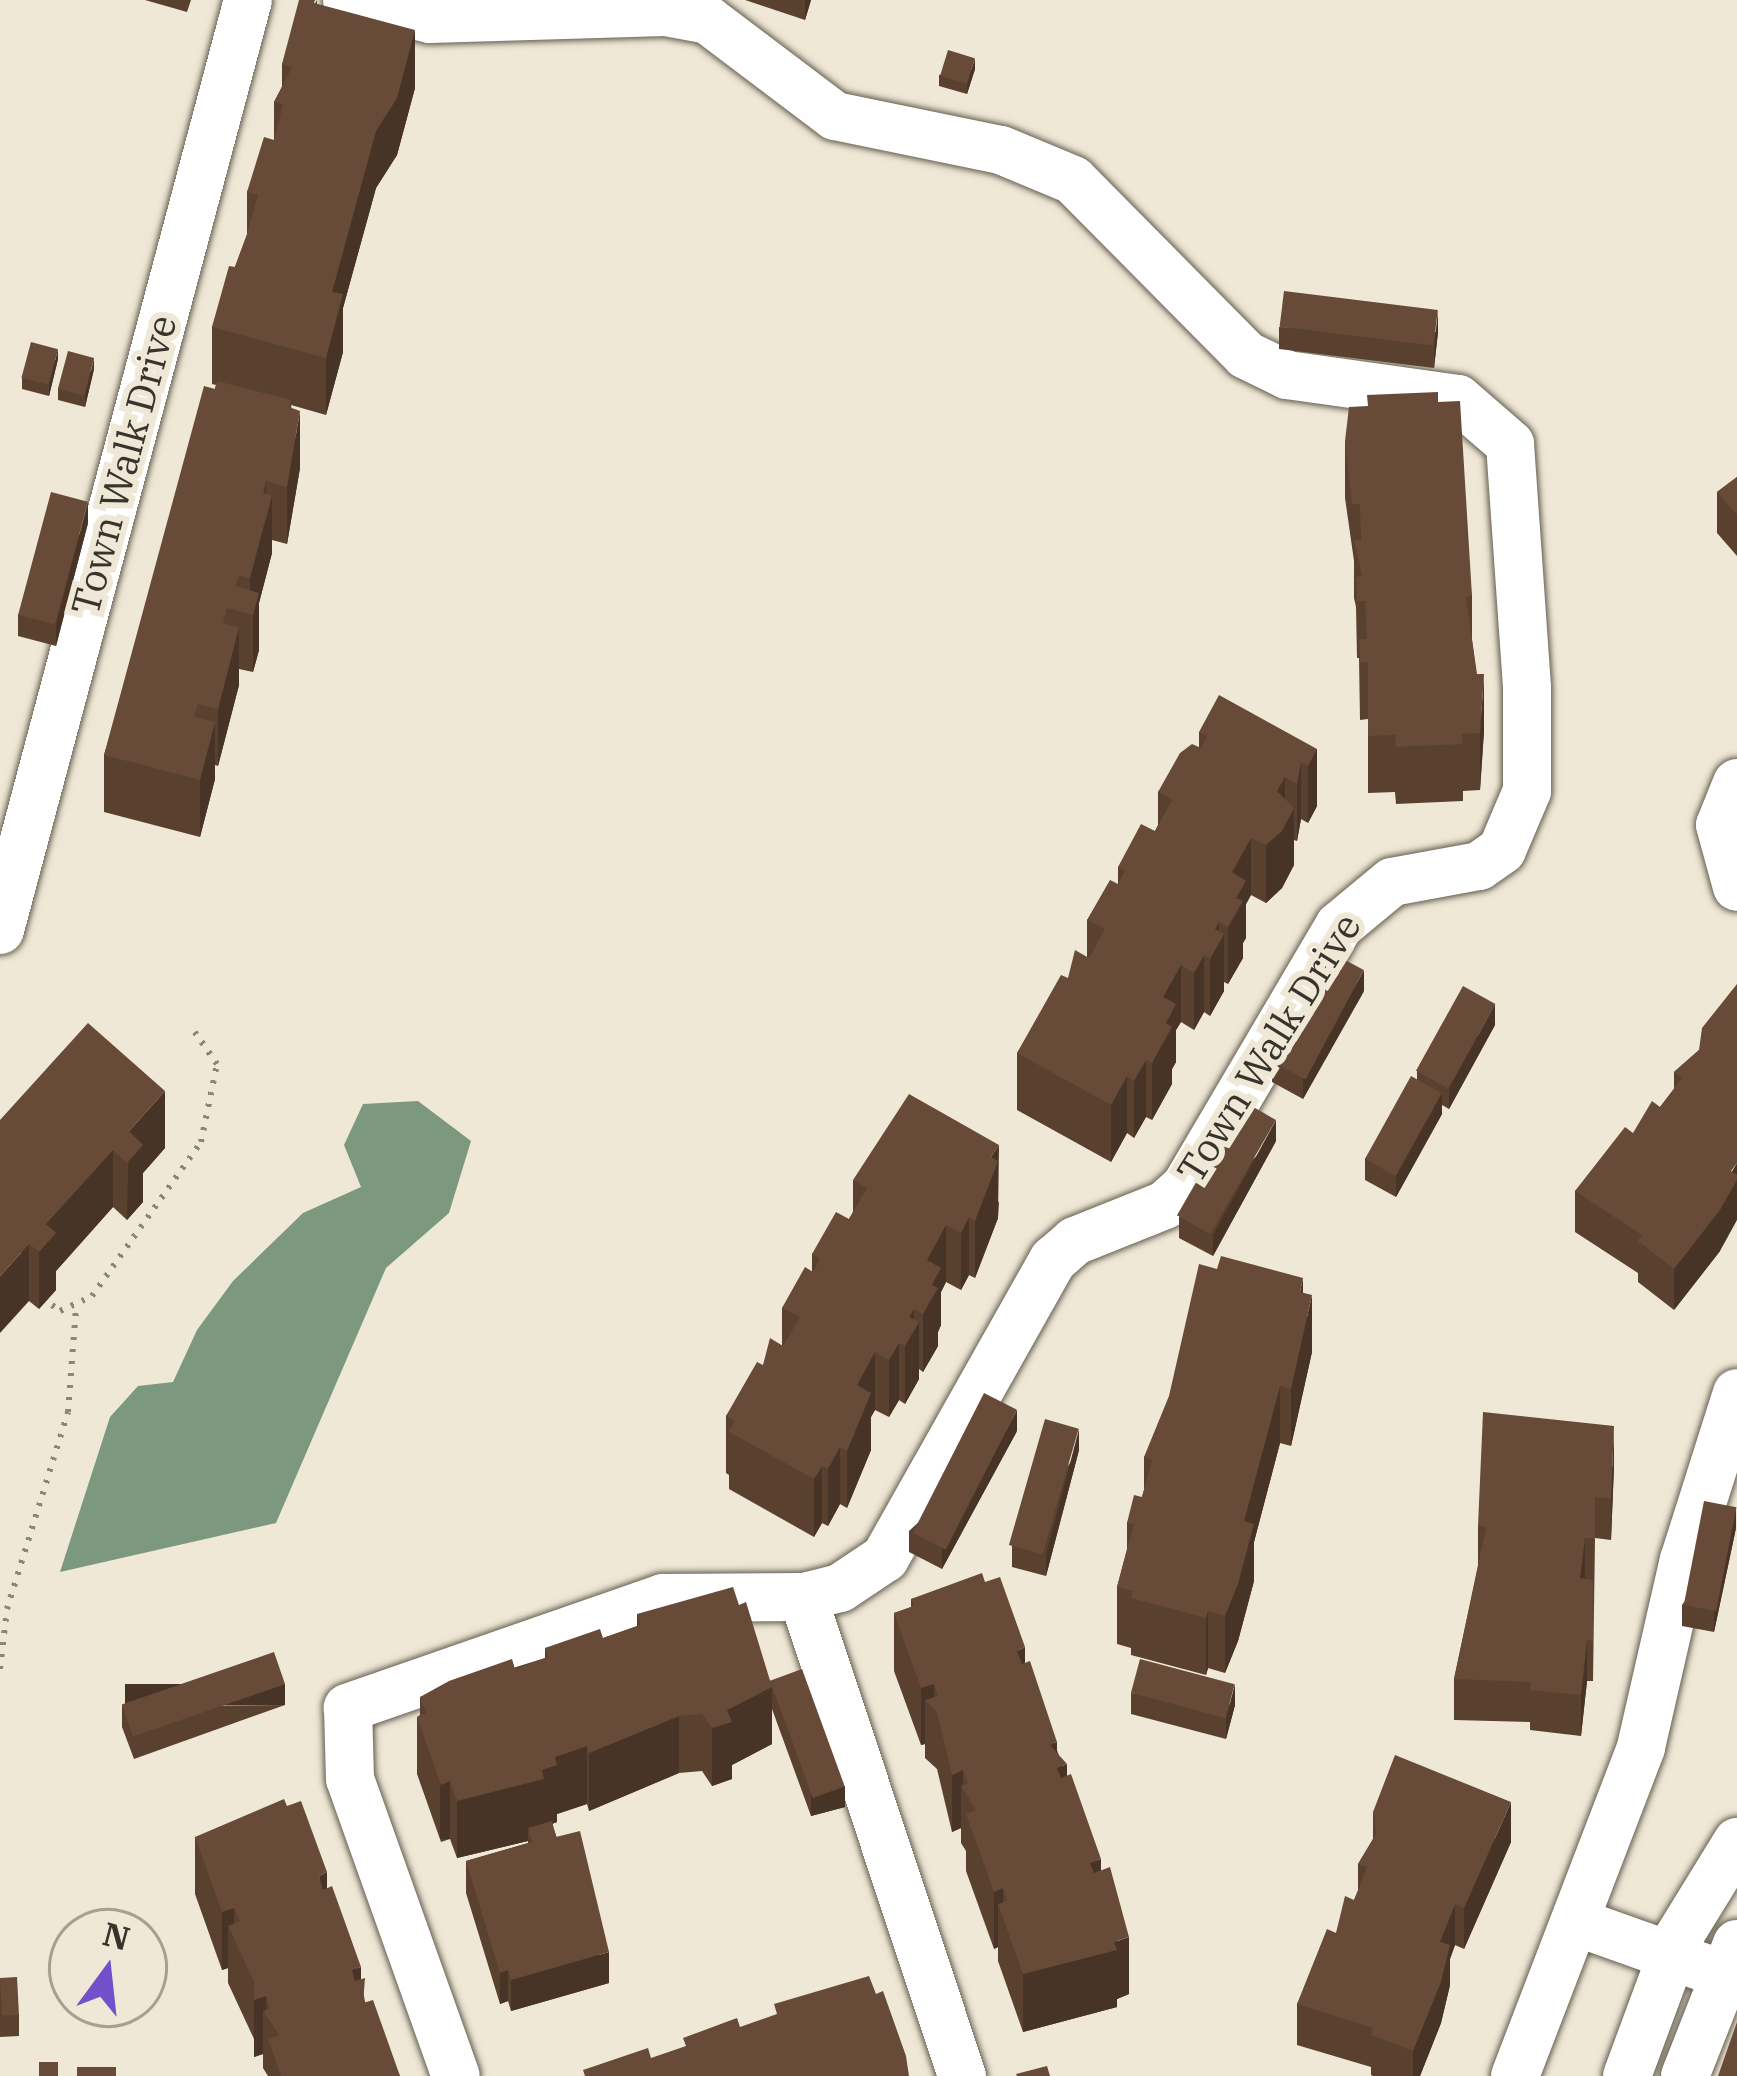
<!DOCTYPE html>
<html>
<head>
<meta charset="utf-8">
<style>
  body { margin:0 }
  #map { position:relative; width:1737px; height:2076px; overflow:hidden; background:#f0e8d7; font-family:"IBM Plex Serif",serif }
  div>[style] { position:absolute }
  .water>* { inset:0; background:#7c987e }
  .path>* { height:6px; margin-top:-3px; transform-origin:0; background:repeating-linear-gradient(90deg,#8b867b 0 3px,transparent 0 12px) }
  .roads { filter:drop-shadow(0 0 3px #655e4f) drop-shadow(0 0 3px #655e4f) }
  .minor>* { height:48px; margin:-24px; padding:0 24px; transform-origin:24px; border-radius:24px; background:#fff }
  .wall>* { inset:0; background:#59402f }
  .shaded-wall>* { inset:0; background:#483426; transform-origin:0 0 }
  .building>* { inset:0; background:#674a37; transform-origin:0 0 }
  span { translate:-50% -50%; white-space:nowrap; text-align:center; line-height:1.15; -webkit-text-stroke:12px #f0e8d7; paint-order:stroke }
  .street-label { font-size:39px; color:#37342d }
  .north { position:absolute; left:48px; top:1908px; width:120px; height:120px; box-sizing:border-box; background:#f0e8d7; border:3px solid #a6a093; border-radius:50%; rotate:15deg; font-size:33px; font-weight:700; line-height:48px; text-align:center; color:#37342d }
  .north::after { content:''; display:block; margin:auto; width:42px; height:54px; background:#7250c9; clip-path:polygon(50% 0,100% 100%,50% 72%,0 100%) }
</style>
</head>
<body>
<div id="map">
  <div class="water">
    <i style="clip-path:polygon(418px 1101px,471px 1141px,449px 1213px,386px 1268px,276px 1523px,60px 1572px,110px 1417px,138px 1386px,173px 1382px,197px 1330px,233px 1281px,303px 1213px,361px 1187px,344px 1145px,363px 1104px)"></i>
  </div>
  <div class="path">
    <i style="left:52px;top:1305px;width:10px;rotate:37deg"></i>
    <i style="left:60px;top:1311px;width:35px;rotate:-25deg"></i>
    <i style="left:92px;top:1296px;width:189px;rotate:-54.7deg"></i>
    <i style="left:201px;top:1142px;width:80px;rotate:-78.4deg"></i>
    <i style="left:217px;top:1064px;width:39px;rotate:-125deg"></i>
    <i style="left:0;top:1669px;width:60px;rotate:-83.3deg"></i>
    <i style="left:7px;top:1609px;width:206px;rotate:-72.8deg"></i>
    <i style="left:68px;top:1412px;width:105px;rotate:-85.6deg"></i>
  </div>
  <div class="roads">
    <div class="minor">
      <i style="left:347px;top:0;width:85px;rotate:12.9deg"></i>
      <i style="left:430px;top:19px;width:235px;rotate:-1.7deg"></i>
      <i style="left:665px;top:12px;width:44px;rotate:10.5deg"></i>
      <i style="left:708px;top:20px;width:159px;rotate:37.1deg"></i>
      <i style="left:835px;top:116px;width:169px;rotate:11.6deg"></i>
      <i style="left:1001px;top:150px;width:78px;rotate:22.6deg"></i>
      <i style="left:1073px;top:180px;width:246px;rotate:45.3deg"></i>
      <i style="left:1246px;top:355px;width:46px;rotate:26deg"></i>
      <i style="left:1287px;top:375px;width:173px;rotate:8deg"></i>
      <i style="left:1458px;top:399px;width:69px;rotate:40.9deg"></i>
      <i style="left:1510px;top:444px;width:245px;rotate:86deg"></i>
      <i style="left:1527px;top:688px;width:103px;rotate:90deg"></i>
      <i style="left:1527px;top:791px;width:64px;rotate:113deg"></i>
      <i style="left:1502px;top:850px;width:28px;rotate:145deg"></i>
      <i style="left:1479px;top:866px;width:88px;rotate:169.6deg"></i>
      <i style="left:1392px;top:882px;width:69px;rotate:140.3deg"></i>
      <i style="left:1339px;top:926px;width:302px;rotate:120.5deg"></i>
      <i style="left:1186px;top:1186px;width:28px;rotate:138deg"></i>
      <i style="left:1165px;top:1205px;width:97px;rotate:158.2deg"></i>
      <i style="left:1075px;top:1241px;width:29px;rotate:139deg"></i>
      <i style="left:1053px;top:1260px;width:342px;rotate:119.4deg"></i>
      <i style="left:885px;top:1558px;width:54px;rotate:146.3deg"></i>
      <i style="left:840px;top:1588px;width:38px;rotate:166deg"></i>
      <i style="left:803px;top:1597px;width:140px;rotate:179.6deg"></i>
      <i style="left:663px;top:1598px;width:334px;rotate:160.8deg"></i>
      <i style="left:348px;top:1708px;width:71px;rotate:88.4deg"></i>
      <i style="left:350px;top:1779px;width:315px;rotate:70.4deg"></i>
      <i style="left:1737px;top:783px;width:45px;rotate:112deg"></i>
      <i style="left:1720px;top:825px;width:64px;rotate:74.7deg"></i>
      <i style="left:0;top:930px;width:962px;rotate:-75.07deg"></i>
      <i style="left:803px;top:1597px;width:505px;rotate:71.64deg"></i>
      <i style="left:1576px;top:1922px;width:155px;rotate:19.6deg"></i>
      <i style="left:1515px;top:2076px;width:352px;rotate:-69deg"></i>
      <i style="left:1641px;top:1747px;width:192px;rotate:-77.1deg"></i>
      <i style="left:1684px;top:1560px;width:175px;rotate:-72.4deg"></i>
      <i style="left:1627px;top:2076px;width:147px;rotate:-69.7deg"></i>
      <i style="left:1678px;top:1938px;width:113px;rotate:-58.4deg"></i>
      <i style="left:1685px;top:2076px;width:142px;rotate:-68.5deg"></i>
    </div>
  </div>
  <div class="wall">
    <i style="clip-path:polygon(145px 0,191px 0,187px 12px)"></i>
    <i style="clip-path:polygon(317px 0,317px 4px,415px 88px,397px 155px,376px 188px,343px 308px,343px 352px,326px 415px,291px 405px,300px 468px,287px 544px,272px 540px,272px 553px,259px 603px,259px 650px,253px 672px,239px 669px,239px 685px,218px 766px,215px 765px,215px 779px,200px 837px,104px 812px,104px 755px,216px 385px,212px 384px,212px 327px,247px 235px,247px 192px,274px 139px,274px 102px,282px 87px,282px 64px)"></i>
    <i style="clip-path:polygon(745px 0,811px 0,805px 20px)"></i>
    <i style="clip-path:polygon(975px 69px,967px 94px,939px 86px,939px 75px)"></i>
    <i style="clip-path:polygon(1279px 327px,1438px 332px,1434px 368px,1279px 349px)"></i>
    <i style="clip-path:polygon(58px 359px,49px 396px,22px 389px,22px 378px)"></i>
    <i style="clip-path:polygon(94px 369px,85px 407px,58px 400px,58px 389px)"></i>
    <i style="clip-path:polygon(1438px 402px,1472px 596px,1472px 641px,1484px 731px,1480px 790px,1463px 791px,1463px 801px,1396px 804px,1395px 792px,1368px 793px,1368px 719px,1360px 720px,1359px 658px,1357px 658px,1356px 607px,1354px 598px,1354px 561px,1345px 498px,1345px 441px)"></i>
    <i style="clip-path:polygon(1737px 477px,1737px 556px,1717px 533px,1717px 492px)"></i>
    <i style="clip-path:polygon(88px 523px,56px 646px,18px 636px,18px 615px)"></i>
    <i style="clip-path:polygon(1199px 732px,1317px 749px,1317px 806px,1308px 823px,1301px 819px,1297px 841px,1294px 840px,1294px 865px,1282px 888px,1266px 903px,1251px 895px,1246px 904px,1246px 938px,1243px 943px,1243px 958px,1228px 984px,1224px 982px,1224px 991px,1210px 1016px,1204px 1012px,1194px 1030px,1181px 1022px,1176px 1030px,1176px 1062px,1172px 1069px,1172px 1084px,1152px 1120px,1146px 1117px,1134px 1138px,1127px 1133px,1111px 1162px,1017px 1110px,1017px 1053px,1068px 978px,1087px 957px,1087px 920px,1118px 884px,1118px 867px,1155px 831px,1158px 825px,1158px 792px,1199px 747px)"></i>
    <i style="clip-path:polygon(1364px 991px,1303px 1099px,1272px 1082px,1272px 1061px)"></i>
    <i style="clip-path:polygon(1495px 1025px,1449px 1109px,1442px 1105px,1442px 1114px,1396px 1197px,1365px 1180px,1365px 1159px,1417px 1079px,1417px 1071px)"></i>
    <i style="clip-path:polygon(1699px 1050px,1720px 1251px,1674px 1310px,1638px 1282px,1638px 1273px,1575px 1232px,1575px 1191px,1660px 1107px,1674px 1089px,1674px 1072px)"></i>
    <i style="clip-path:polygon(0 1120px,165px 1148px,143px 1173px,143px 1202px,127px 1220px,113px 1207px,56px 1271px,56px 1290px,39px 1309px,29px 1301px)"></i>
    <i style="clip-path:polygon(1276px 1141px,1213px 1256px,1179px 1238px,1179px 1217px)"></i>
    <i style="clip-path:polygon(853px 1180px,999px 1202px,998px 1218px,975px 1278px,969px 1275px,961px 1290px,946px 1282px,941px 1292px,941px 1325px,938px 1332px,938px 1346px,923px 1372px,919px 1369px,919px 1379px,905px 1404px,899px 1400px,889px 1417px,875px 1410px,871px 1417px,871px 1450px,847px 1508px,840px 1504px,828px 1526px,822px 1523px,814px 1537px,729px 1489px,729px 1475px,726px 1473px,726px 1416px,763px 1365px,782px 1345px,782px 1308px,812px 1272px,812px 1254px,849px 1219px,853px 1212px)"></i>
    <i style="clip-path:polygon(1303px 1292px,1312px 1352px,1291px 1446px,1280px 1443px,1254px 1542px,1254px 1581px,1238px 1641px,1225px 1673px,1208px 1668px,1206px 1675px,1131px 1655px,1131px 1648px,1117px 1644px,1117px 1587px,1127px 1549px,1127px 1523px,1142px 1497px,1144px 1490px,1144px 1457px)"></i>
    <i style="clip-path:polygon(1017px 1431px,942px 1569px,909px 1552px,909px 1531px)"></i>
    <i style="clip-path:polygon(1079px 1450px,1046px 1576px,1012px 1567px,1012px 1546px)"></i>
    <i style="clip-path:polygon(1614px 1466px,1611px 1540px,1595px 1538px,1593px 1681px,1587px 1681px,1581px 1736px,1530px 1730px,1530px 1722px,1454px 1720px,1454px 1679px,1478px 1567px,1478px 1526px)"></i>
    <i style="clip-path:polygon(1736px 1528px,1714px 1632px,1682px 1626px,1682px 1605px)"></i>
    <i style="clip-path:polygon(985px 1582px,1025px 1663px,1101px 1870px,1129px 1994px,1117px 1999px,1117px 2007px,1023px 2032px,998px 1961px,998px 1947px,994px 1949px,966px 1871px,966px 1851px,961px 1843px,961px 1828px,952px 1832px,937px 1769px,925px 1758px,925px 1744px,921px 1745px,894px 1671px,894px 1613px,911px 1607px,911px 1599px)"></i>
    <i style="clip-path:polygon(637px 1614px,770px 1680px,845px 1807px,811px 1816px,772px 1709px,772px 1744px,732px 1765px,732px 1779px,712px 1786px,702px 1771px,679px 1773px,589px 1811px,587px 1804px,557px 1814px,557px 1822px,552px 1824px,609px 1983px,511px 2011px,508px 2001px,500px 2004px,466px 1893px,466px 1861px,528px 1843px,528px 1841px,457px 1858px,450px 1839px,441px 1842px,417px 1774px,417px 1717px,420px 1715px,420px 1697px,545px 1658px,545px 1648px,603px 1638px,637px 1626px)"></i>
    <i style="clip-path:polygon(1131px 1693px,1235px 1705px,1226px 1739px,1131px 1714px)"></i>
    <i style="clip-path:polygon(285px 1705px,134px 1759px,122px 1727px,122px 1706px)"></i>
    <i style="clip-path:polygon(1373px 1812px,1511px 1842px,1464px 1949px,1455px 1945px,1450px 1959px,1450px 1985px,1441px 2023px,1420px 2076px,1373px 2076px,1371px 2075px,1371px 2067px,1297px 2045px,1297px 2004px,1354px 1900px,1358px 1891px,1358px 1864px,1373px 1839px)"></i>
    <i style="clip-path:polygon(195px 1837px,327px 1888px,361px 1979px,365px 2002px,400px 2076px,268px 2076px,263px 2068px,263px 2054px,254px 2057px,254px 2039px,228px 1983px,228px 1968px,222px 1970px,195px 1894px)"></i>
    <i style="clip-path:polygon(0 1978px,19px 2015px,19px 2036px,0 2037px)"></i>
  </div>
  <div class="shaded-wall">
    <i style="clip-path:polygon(805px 0,811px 0,805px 20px)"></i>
    <i style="clip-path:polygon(415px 30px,415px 88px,397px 155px,376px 188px,343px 308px,343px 352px,326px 415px,326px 358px,332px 292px,376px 131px)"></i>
    <i style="clip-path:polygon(975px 58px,975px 69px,967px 94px,967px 83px)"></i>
    <i style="clip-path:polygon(1438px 311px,1438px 332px,1434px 368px,1434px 347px)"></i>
    <i style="clip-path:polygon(58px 349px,58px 359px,49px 396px,49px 385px)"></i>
    <i style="clip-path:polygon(94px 358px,94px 369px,85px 407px,85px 396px)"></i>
    <i style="clip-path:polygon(300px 411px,300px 468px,287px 544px,287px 487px)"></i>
    <i style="clip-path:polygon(266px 481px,266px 521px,272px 495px,272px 553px,259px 603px,259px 650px,253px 672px,253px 615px,250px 614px,250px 578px)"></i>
    <i style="clip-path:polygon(88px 502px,88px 523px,56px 646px,56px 625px)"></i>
    <i style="clip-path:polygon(239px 627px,239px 685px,218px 766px,218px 709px)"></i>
    <i style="clip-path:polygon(1484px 674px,1484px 731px,1480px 790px,1480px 733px)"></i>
    <i style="clip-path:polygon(215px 722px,215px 779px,200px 837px,200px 780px)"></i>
    <i style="clip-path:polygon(1317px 749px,1317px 806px,1308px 823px,1308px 766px)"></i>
    <i style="clip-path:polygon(1301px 762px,1301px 819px,1297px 841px,1297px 784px)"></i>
    <i style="clip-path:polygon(1285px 777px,1285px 825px,1294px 808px,1294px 865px,1282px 888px,1266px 903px,1266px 845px,1277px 791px)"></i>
    <i style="clip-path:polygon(1251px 838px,1251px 895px,1246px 904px,1246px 938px,1243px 943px,1243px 958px,1228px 984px,1228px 927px,1232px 872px)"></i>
    <i style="clip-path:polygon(1219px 922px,1219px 943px,1224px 934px,1224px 991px,1210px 1016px,1210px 959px,1215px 929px)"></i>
    <i style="clip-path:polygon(1204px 955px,1204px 1012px,1194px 1030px,1194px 973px)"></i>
    <i style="clip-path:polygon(1181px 965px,1181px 1022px,1176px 1030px,1176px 1062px,1172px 1069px,1172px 1084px,1152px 1120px,1152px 1063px,1163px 997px)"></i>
    <i style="clip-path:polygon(1364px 970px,1364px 991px,1303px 1099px,1303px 1078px)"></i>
    <i style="clip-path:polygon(1495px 1004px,1495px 1025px,1449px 1109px,1449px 1088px)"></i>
    <i style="clip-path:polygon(1146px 1060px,1146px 1117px,1134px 1138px,1134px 1081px)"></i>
    <i style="clip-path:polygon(1127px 1076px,1127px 1133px,1111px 1162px,1111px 1105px)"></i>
    <i style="clip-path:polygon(165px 1091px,165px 1148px,143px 1173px,143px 1202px,127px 1220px,129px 1131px)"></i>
    <i style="clip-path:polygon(1442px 1093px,1442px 1114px,1396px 1197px,1396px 1176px)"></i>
    <i style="clip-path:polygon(1276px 1120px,1276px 1141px,1213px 1256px,1213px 1235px)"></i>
    <i style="clip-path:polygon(999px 1145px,998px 1218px,975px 1278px,975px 1221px,991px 1157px)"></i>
    <i style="clip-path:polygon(113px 1150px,113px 1207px,56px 1271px,56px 1290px,39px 1309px,39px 1252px,46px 1224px)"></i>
    <i style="clip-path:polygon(1737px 1163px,1737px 1220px,1720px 1251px,1674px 1310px,1674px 1269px)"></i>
    <i style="clip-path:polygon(969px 1217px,969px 1275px,961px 1290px,961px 1233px)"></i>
    <i style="clip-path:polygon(946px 1225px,946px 1282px,941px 1292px,941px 1325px,938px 1332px,938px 1346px,923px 1372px,923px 1314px,927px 1260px)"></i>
    <i style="clip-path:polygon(29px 1244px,29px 1301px,0 1333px,0 1276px)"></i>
    <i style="clip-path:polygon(1303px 1278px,1303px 1335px,1312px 1295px,1312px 1352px,1291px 1446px,1291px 1389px,1300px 1292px)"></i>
    <i style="clip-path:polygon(914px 1309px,914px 1331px,919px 1322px,919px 1379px,905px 1404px,905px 1346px,909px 1317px)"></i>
    <i style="clip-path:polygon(899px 1343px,899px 1400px,889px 1417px,889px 1360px)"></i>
    <i style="clip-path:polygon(875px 1352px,875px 1410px,871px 1417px,871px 1450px,847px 1508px,847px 1451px,857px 1385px)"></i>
    <i style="clip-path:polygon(1280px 1386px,1280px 1443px,1254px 1542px,1254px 1581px,1238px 1641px,1225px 1673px,1225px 1616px,1244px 1521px)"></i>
    <i style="clip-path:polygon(1017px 1410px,1017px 1431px,942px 1569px,942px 1548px)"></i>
    <i style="clip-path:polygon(1614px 1426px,1614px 1466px,1611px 1540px,1611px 1499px)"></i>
    <i style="clip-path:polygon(1079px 1429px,1079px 1450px,1046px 1576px,1046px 1555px)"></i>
    <i style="clip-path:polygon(840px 1447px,840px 1504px,828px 1526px,828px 1469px)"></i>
    <i style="clip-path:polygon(822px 1466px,822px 1523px,814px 1537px,814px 1479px)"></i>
    <i style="clip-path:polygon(1736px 1507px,1736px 1528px,1714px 1632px,1714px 1611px)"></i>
    <i style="clip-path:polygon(1585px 1538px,1585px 1579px,1580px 1578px)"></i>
    <i style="clip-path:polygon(1208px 1611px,1208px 1668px,1206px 1675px,1206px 1618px)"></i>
    <i style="clip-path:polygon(1587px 1640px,1587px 1681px,1581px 1736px,1581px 1695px)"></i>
    <i style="clip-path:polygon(1025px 1647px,1025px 1704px,1017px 1651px)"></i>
    <i style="left:285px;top:1684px;width:21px;height:160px;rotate:90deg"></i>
    <i style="clip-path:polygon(934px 1684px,934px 1709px,925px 1700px,925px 1744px,921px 1745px,921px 1688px)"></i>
    <i style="clip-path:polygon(1235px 1684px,1235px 1705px,1226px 1739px,1226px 1718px)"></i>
    <i style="clip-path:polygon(772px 1687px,772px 1744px,732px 1765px,732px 1779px,712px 1786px,712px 1728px,727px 1710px)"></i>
    <i style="clip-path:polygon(679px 1716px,679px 1773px,589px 1811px,589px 1753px)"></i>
    <i style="clip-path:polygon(1057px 1742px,1057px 1768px,1067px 1764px,1067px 1822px,1050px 1745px)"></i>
    <i style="clip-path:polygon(587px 1746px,587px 1804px,557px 1814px,557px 1822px,544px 1827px,528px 1828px,528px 1841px,457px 1858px,457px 1801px,542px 1770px,555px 1757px)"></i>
    <i style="clip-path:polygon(963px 1770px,963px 1789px,961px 1786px,961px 1828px,952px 1832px,952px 1775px)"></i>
    <i style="left:450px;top:1781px;width:58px;height:10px;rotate:90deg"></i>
    <i style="clip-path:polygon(845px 1786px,845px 1807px,811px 1816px,811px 1795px)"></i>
    <i style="clip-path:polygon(1511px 1802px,1511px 1842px,1464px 1949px,1464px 1908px)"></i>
    <i style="clip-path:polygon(1101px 1859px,1101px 1916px,1090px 1863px)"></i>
    <i style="clip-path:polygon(327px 1872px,327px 1930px,319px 1876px)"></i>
    <i style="clip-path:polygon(1003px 1888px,1003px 1917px,998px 1904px,998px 1947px,994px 1949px,994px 1892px)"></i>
    <i style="clip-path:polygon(1455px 1904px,1455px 1945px,1450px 1959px,1450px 1985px,1441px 2023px,1420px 2076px,1413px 2076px,1413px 2051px,1440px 1942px)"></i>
    <i style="clip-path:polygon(234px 1908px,234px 1940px,228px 1926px,228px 1968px,222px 1970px,222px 1912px)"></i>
    <i style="clip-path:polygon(1129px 1937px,1129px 1994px,1117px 1999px,1117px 2007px,1023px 2032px,1023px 1974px)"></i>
    <i style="clip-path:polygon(609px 1952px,609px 1983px,511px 2011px,511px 1980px)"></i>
    <i style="clip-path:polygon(361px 1967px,361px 2024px,352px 1970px)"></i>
    <i style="clip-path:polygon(508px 1970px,508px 2001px,500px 2004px,500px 1973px)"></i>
    <i style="clip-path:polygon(266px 1996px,266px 2015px,263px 2011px,263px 2054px,254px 2057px,254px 2000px)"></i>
  </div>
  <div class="building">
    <i style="clip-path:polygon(299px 0,315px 0,314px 3px,415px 30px,397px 98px,376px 131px,332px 292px,343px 294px,326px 358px,212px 327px,229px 266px,235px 267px,247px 234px,258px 195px,247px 192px,264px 137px,274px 140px,283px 104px,274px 102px,292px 67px,282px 64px)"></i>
    <i style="left:948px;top:50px;width:28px;height:27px;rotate:17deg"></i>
    <i style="left:1284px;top:291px;width:155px;height:36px;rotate:7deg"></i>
    <i style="left:31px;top:342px;width:28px;height:37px;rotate:15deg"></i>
    <i style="left:68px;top:351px;width:27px;height:39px;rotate:15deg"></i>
    <i style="clip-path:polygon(217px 381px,291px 400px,289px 407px,300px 411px,287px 487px,266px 481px,263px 493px,272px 495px,250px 578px,239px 575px,236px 586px,259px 593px,253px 615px,227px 608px,223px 623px,239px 627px,218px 709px,198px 704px,194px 717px,215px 722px,200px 780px,104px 755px,204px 386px,215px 389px)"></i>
    <i style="clip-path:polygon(1438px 392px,1438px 402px,1460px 401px,1472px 596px,1466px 597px,1477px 674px,1484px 674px,1480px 733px,1462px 734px,1463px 744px,1396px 747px,1395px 735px,1368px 736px,1368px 662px,1360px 662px,1359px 639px,1367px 639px,1365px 601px,1357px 601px,1356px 577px,1362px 576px,1354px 540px,1361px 540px,1360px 504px,1352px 504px,1345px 441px,1349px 407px,1368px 406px,1367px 395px)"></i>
    <i style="clip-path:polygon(1737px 477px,1737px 515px,1717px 492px)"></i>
    <i style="left:51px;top:492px;width:38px;height:127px;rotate:15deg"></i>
    <i style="clip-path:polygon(1219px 695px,1317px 749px,1308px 766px,1301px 762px,1297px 784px,1285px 777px,1277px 791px,1294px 808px,1282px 831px,1266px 845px,1251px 838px,1232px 872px,1246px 881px,1236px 898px,1243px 901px,1228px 927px,1219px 922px,1215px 929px,1224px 934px,1210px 959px,1204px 955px,1194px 973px,1181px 965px,1163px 997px,1176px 1004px,1166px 1023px,1172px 1027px,1152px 1063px,1146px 1060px,1134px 1081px,1127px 1076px,1111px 1105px,1017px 1053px,1061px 975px,1068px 978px,1075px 950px,1089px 958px,1105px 929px,1087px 920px,1110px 880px,1118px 884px,1125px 871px,1118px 867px,1141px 824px,1155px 831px,1172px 800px,1158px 792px,1180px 753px,1192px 744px,1201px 748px,1207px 736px,1199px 732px)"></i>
    <i style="left:1332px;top:953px;width:36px;height:124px;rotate:28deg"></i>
    <i style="clip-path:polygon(1737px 984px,1737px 1163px,1731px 1171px,1737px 1175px,1737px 1180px,1720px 1210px,1674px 1269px,1638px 1241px,1642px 1235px,1575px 1191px,1625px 1127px,1633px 1133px,1652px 1101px,1660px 1107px,1682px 1078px,1674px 1072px,1699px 1050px,1702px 1028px)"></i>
    <i style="left:1463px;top:986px;width:37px;height:97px;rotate:29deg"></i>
    <i style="clip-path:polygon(88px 1023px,165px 1091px,129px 1131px,143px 1145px,127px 1163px,113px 1150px,46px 1224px,56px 1233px,39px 1252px,29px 1244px,0 1276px,0 1120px)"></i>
    <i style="left:1411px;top:1076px;width:35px;height:95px;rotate:29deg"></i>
    <i style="clip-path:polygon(909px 1094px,999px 1145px,991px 1157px,998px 1161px,975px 1221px,969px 1217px,961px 1233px,946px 1225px,927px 1260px,941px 1268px,932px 1285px,938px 1288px,923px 1314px,914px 1309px,909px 1317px,919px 1322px,905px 1346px,899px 1343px,889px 1360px,875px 1352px,857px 1385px,871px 1393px,847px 1451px,840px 1447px,828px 1469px,822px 1466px,814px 1479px,729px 1432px,735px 1421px,726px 1416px,757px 1362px,763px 1365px,770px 1338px,783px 1346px,800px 1317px,782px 1308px,805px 1267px,813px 1272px,820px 1259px,812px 1254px,836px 1212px,849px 1219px,867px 1188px,853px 1180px)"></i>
    <i style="left:1243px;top:1101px;width:38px;height:132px;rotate:30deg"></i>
    <i style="clip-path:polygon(1221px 1256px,1303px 1278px,1300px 1292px,1312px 1295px,1291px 1389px,1280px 1386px,1244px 1521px,1254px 1524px,1238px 1584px,1225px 1616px,1208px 1611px,1206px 1618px,1131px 1598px,1133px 1591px,1117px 1587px,1134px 1524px,1127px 1523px,1134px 1495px,1142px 1497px,1152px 1460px,1144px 1457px,1169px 1396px,1199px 1264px,1217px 1269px)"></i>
    <i style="left:984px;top:1393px;width:37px;height:157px;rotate:27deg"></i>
    <i style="clip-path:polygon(1483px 1412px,1614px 1426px,1611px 1499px,1595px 1497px,1595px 1539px,1585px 1538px,1580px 1578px,1593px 1580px,1593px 1641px,1587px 1640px,1581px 1695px,1530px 1690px,1531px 1682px,1454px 1679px,1486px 1527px,1478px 1526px)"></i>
    <i style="left:1045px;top:1419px;width:35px;height:131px;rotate:16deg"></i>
    <i style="left:1704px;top:1501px;width:33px;height:106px;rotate:11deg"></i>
    <i style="clip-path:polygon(982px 1573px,985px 1582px,1000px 1577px,1025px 1647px,1017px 1651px,1022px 1664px,1030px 1661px,1057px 1742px,1050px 1745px,1067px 1764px,1057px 1768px,1061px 1778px,1071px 1774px,1101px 1859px,1090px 1863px,1094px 1873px,1110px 1867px,1129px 1937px,1114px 1942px,1117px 1950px,1023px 1974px,998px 1904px,1007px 1901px,1003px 1888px,994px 1892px,966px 1814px,976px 1810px,961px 1786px,968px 1783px,963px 1770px,952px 1775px,937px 1712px,925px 1700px,938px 1696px,934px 1684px,921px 1688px,894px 1613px,914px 1606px,911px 1599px)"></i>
    <i style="clip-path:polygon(733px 1587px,739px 1605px,746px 1602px,772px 1687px,727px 1710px,732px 1722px,712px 1728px,702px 1714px,679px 1716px,589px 1753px,587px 1746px,555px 1757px,557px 1765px,542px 1770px,544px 1779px,457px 1801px,450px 1781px,441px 1785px,417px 1717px,426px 1713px,420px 1697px,449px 1681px,512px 1659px,515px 1669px,548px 1657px,545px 1648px,600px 1629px,603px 1638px,641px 1625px,637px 1614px)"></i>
    <i style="left:274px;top:1652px;width:34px;height:161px;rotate:71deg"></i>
    <i style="left:1140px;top:1659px;width:98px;height:35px;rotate:15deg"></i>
    <i style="left:802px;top:1669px;width:125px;height:34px;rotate:70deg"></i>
    <i style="clip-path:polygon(1395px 1755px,1511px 1802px,1464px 1908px,1455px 1904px,1440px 1942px,1450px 1945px,1441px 1982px,1413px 2051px,1371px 2035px,1373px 2028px,1297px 2004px,1327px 1929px,1336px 1933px,1345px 1896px,1354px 1900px,1367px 1867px,1358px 1864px,1376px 1834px,1373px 1812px)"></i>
    <i style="clip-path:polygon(284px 1799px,287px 1806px,301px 1801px,327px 1872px,319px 1876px,323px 1890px,332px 1886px,361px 1967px,352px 1970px,355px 1981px,365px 1978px,363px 2003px,373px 2000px,400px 2076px,281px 2076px,268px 2039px,279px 2035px,263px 2011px,270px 2009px,266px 1996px,254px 2000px,254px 1982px,228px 1926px,240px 1921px,234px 1908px,222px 1912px,195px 1837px)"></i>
    <i style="clip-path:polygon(552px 1821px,556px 1837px,580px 1831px,609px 1952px,511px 1980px,508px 1970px,500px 1973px,466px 1861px,532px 1842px,528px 1828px)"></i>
    <i style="clip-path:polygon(869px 1976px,876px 1994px,883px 1991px,906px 2056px,909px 2076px,585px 2076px,583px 2070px,648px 2048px,651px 2058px,686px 2046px,683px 2038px,737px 2018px,740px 2027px,777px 2014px,774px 2004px)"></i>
    <i style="left:17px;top:1977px;width:38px;height:17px;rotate:87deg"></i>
    <i style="clip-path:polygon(1737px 2022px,1737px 2076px,1718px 2076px)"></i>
    <i style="left:58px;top:2062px;width:14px;height:19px;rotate:90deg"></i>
    <i style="clip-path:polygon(1047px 2066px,1050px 2076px,1017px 2076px,1016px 2074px)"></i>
    <i style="left:77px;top:2067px;width:39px;height:9px"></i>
  </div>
  <div class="street-label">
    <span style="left:124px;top:465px;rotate:-75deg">Town Walk Drive</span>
    <span style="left:1269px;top:1048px;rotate:-58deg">Town Walk Drive</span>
  </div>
  <div class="north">N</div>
</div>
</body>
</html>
